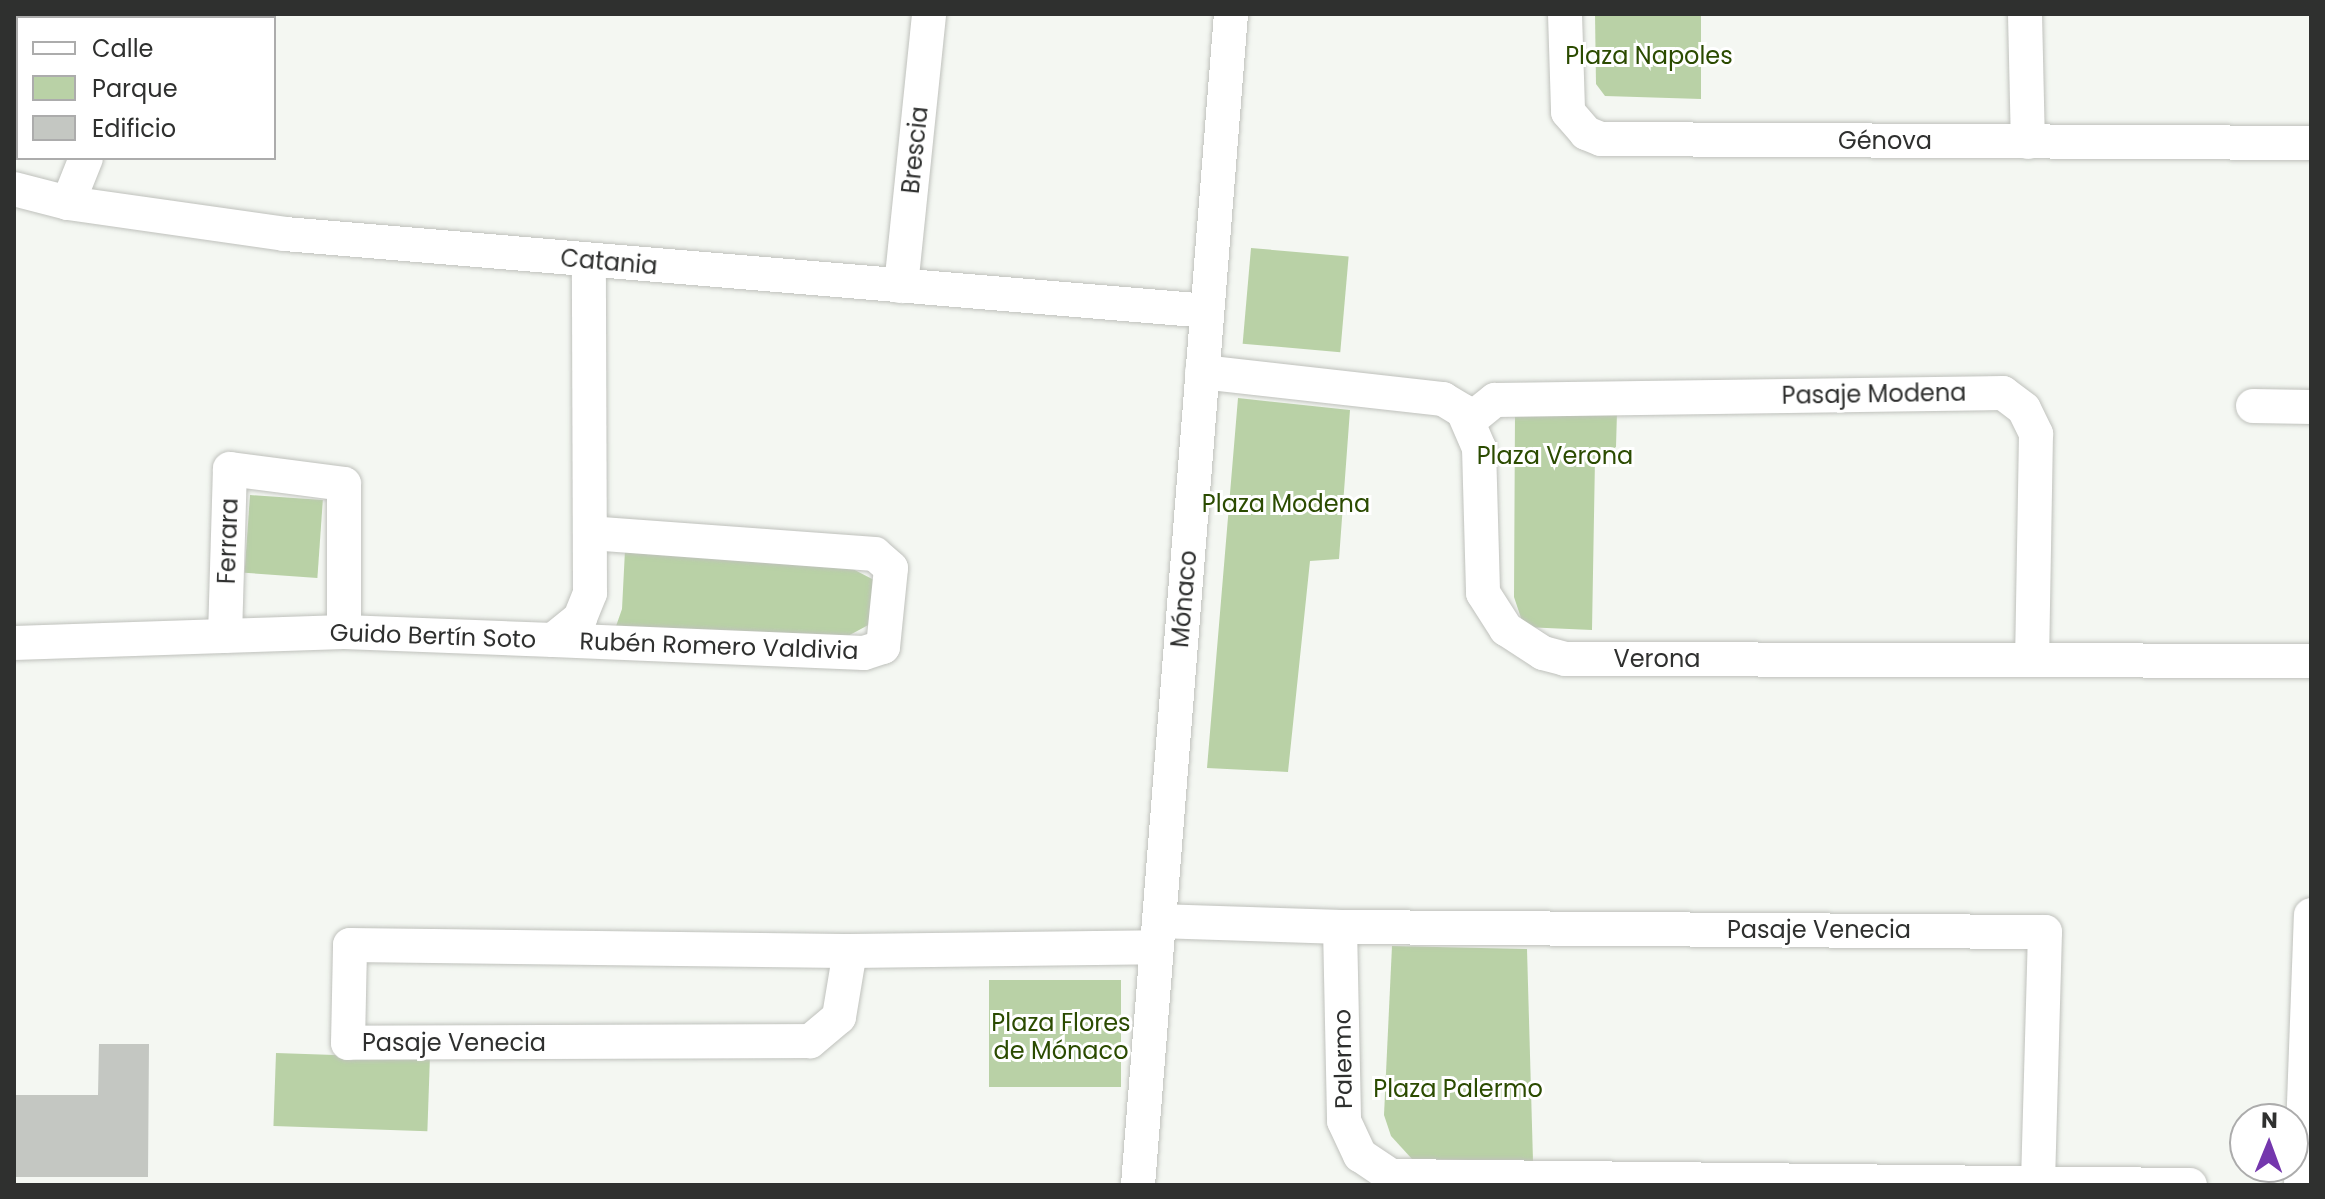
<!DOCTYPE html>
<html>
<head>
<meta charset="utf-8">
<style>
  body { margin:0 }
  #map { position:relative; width:2325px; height:1199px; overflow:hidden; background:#f4f7f2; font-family:Poppins,sans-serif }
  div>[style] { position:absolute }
  .green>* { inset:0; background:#b9d1a6; transform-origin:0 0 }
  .building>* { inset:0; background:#c4c7c2 }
  .roads { filter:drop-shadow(0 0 2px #bfc1bc) drop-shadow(0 0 2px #bfc1bc) }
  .minor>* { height:34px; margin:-17px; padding:0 17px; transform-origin:17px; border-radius:17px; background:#fff }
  span { translate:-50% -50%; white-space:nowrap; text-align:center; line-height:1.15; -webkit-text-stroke:6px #fff; paint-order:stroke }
  .park-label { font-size:24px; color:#2b4b00 }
  .street-label { font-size:24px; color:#2f302f }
  .frame { position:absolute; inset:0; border:16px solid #2f302f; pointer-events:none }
  .legend { position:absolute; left:16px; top:16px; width:260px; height:144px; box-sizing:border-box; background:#fff; border:2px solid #acacac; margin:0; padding:10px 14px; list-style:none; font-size:24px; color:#2f302f }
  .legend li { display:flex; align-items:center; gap:16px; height:40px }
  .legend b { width:40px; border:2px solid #acacac }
  .north { position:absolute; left:2229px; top:1103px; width:80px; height:80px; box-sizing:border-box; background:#fff; border:2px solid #acacac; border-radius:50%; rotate:1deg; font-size:22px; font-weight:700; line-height:32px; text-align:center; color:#2f302f }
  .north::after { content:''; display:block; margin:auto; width:28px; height:36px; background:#7437ad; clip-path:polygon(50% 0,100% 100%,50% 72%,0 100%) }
</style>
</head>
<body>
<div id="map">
  <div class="green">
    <i style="clip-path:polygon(1595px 14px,1701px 14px,1701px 99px,1605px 96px,1596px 84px)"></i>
    <i style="left:1251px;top:248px;width:98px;height:96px;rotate:5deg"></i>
    <i style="clip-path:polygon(1238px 398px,1350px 410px,1339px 559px,1310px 561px,1288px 772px,1207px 768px)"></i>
    <i style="clip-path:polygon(1617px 412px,1616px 447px,1595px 459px,1592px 630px,1524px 627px,1514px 597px,1515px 413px)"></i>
    <i style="left:250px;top:495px;width:73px;height:78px;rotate:4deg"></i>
    <i style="clip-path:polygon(625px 550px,847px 566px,874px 580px,872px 623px,846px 637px,615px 629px,622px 609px)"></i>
    <i style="clip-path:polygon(1392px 946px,1527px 949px,1533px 1161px,1412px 1159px,1391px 1136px,1384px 1115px)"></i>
    <i style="left:989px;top:980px;width:132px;height:107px"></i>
    <i style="left:276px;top:1053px;width:154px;height:73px;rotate:2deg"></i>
  </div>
  <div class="building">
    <i style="clip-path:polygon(99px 1044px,149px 1044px,148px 1177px,14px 1177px,14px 1095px,98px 1095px)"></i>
  </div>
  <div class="roads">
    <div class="minor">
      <i style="left:1565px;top:14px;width:98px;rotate:88.2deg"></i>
      <i style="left:1568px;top:112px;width:28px;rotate:49deg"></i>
      <i style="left:1586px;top:133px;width:16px;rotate:22deg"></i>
      <i style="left:1601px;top:139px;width:710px;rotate:0.32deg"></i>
      <i style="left:2025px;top:14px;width:128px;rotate:88.7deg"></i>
      <i style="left:142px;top:18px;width:4px;rotate:-63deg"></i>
      <i style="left:14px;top:189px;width:56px;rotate:14.5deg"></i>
      <i style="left:68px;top:203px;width:219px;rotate:8.1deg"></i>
      <i style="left:285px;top:234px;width:925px;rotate:4.77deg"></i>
      <i style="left:68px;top:203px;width:48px;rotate:-68.2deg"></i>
      <i style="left:901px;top:286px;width:273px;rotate:-84.1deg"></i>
      <i style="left:1202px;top:372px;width:243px;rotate:6.4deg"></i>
      <i style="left:1443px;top:399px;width:23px;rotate:31deg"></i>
      <i style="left:1463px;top:411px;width:40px;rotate:66.6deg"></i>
      <i style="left:1479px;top:448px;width:145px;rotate:88.4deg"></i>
      <i style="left:1483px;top:593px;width:43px;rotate:57.4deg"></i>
      <i style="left:1506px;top:629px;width:44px;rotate:33deg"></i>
      <i style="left:1543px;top:653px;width:23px;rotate:15deg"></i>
      <i style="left:1565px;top:659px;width:746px;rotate:0.15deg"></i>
      <i style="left:2253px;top:406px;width:58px;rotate:1deg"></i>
      <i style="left:1470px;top:420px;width:32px;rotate:-39deg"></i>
      <i style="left:1495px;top:400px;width:508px;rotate:-0.79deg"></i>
      <i style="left:2003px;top:393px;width:26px;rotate:37deg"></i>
      <i style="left:2024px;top:409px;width:28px;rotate:64deg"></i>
      <i style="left:2036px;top:434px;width:226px;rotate:91deg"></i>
      <i style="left:225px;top:636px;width:167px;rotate:-88.3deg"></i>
      <i style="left:230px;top:469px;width:115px;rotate:7.5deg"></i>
      <i style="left:344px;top:484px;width:148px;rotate:90deg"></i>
      <i style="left:553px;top:640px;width:311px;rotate:2.4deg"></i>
      <i style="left:864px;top:653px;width:20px;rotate:-18deg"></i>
      <i style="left:883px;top:647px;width:79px;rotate:-84.2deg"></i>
      <i style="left:891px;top:568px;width:21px;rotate:-139deg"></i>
      <i style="left:875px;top:554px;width:285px;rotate:-175.8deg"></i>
      <i style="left:14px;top:643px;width:330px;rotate:-1.9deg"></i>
      <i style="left:344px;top:632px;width:209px;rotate:2.2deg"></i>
      <i style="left:553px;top:640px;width:35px;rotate:-39deg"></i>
      <i style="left:580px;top:618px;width:27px;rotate:-68deg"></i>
      <i style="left:590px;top:593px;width:332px;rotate:-90.2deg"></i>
      <i style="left:1159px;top:921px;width:181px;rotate:1.9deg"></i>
      <i style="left:1340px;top:927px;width:194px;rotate:88.8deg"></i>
      <i style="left:1344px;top:1121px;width:38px;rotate:65deg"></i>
      <i style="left:1360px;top:1155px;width:37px;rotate:34deg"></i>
      <i style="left:1391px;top:1176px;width:799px;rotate:0.65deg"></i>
      <i style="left:1340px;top:927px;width:705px;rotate:0.41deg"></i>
      <i style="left:2045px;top:932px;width:252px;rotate:91.6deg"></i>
      <i style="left:850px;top:951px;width:67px;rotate:99.5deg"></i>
      <i style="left:839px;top:1017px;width:38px;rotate:140deg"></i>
      <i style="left:810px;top:1041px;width:462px;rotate:179.8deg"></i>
      <i style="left:348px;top:1043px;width:98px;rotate:-88.8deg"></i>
      <i style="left:350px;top:945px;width:500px;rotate:0.69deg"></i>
      <i style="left:850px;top:951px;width:307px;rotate:-0.7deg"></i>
      <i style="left:1138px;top:1185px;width:1175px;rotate:-85.46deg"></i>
      <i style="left:2301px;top:1185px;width:270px;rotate:-87.9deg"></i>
    </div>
  </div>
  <div class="park-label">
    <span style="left:1649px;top:56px">Plaza Napoles</span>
    <span style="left:1555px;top:456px">Plaza Verona</span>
    <span style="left:1286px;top:504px">Plaza Modena</span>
    <span style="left:1061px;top:1037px">Plaza Flores<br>de Mónaco</span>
    <span style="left:1458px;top:1089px">Plaza Palermo</span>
  </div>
  <div class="street-label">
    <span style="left:1885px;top:141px">Génova</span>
    <span style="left:915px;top:150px;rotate:-84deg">Brescia</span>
    <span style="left:609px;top:262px;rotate:5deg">Catania</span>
    <span style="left:1874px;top:394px;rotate:-1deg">Pasaje Modena</span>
    <span style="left:228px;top:541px;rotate:-88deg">Ferrara</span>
    <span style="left:1184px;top:599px;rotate:-85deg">Mónaco</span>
    <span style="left:433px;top:636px;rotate:2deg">Guido Bertín Soto</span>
    <span style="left:719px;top:646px;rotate:2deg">Rubén Romero Valdivia</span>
    <span style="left:1657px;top:659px">Verona</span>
    <span style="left:1819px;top:930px">Pasaje Venecia</span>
    <span style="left:454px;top:1043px">Pasaje Venecia</span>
    <span style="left:1343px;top:1059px;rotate:-91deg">Palermo</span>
  </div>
  <div class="frame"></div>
  <ul class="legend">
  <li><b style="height:10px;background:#fff"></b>Calle</li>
  <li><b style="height:22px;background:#b9d1a6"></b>Parque</li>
  <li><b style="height:22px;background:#c4c7c2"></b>Edificio</li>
  </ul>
  <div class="north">N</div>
</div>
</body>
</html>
